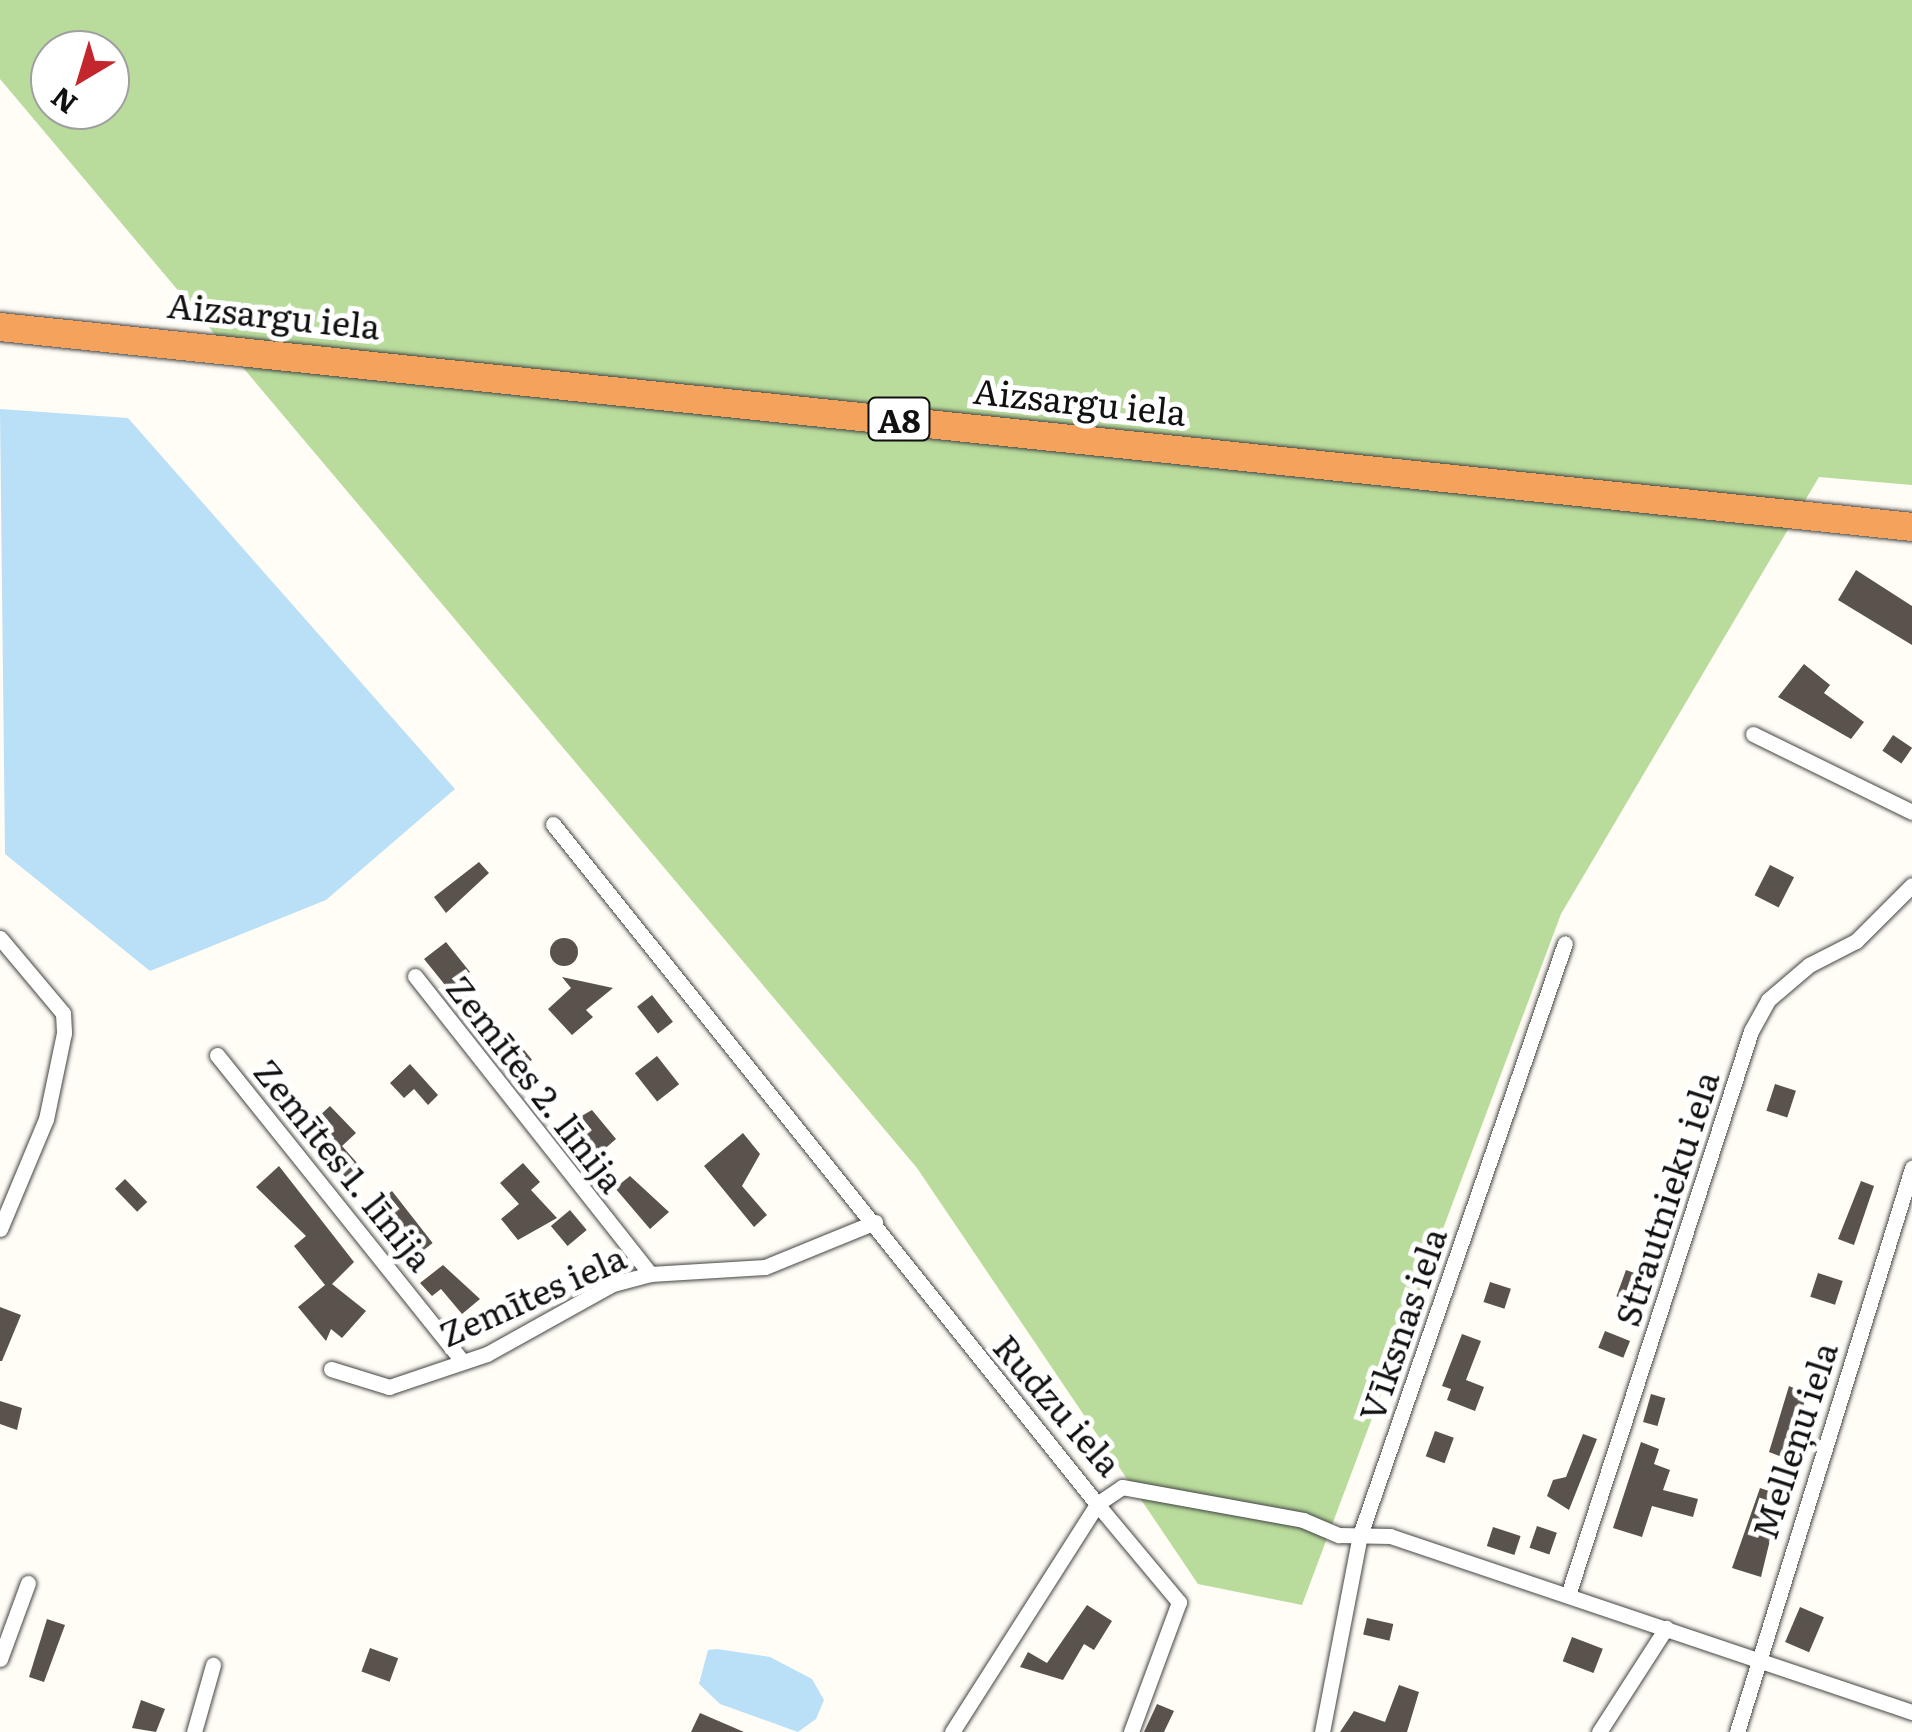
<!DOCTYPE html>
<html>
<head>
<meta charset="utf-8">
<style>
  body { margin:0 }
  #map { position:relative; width:1912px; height:1732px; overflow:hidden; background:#fffdf5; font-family:Literata,serif }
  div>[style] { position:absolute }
  .forest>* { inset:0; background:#b9dc9c }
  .water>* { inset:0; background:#b9e0f7 }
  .building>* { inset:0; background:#5a524d; transform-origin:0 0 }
  .round { border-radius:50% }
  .roads { filter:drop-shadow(0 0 2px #444) drop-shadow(0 0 2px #444) }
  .street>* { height:15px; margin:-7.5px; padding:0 7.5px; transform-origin:7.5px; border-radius:7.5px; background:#fff }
  .highway>* { height:28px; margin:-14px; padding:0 14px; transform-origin:14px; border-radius:14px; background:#f5a25d }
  span { translate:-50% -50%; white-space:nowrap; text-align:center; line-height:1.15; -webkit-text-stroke:10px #fff; paint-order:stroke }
  .shield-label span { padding:2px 8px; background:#fff; border:2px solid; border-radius:8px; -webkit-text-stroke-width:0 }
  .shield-label { font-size:32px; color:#111; font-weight:700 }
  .street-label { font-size:35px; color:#111 }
  .north { position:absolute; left:30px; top:30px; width:100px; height:100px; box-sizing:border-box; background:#fff; border:2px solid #a0a0a0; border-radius:50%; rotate:218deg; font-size:28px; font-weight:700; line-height:40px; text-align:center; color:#111 }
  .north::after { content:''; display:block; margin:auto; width:35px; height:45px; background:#c4262e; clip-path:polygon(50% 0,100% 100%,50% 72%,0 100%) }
</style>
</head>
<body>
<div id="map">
  <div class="forest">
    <i style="clip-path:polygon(evenodd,0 0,1912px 0,1912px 485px,1819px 477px,1561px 914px,1302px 1605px,1198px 1584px,917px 1168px,0 79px,0 0,50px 50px,110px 50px,110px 110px,50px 110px,50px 50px)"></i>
  </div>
  <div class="water">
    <i style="clip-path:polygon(0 409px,128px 418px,455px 789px,326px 900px,150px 971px,5px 854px)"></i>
    <i style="clip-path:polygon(717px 1649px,770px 1657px,812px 1679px,824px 1700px,816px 1719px,798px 1732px,720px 1704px,699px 1684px,708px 1650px)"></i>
  </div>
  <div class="building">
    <i style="clip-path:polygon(1856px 570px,1912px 606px,1912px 645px,1838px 600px)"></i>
    <i style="clip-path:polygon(1804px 664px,1830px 685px,1824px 693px,1864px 722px,1851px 739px,1778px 697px)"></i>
    <i style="left:1893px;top:735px;width:23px;height:19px;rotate:34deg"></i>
    <i style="clip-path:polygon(479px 862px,489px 873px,446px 913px,434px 897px)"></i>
    <i style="left:1770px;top:865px;width:27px;height:34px;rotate:27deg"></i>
    <i class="round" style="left:550px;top:938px;width:28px;height:28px"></i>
    <i style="clip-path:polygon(446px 942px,470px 972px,460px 981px,474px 997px,462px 1006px,424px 959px)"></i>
    <i style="clip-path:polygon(562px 977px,613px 988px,586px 1010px,593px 1017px,572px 1035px,548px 1009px,571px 988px)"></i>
    <i style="left:652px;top:995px;width:34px;height:19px;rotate:52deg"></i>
    <i style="left:520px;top:1045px;width:19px;height:25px;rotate:51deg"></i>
    <i style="left:657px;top:1056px;width:36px;height:28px;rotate:52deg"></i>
    <i style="clip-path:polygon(410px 1064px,438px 1095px,428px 1105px,414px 1089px,404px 1098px,390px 1083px)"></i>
    <i style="left:1775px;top:1084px;width:22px;height:28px;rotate:18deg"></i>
    <i style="clip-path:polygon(330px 1106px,356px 1133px,342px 1146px,367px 1174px,353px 1186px,305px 1129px)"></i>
    <i style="clip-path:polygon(592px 1110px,616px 1139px,593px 1159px,564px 1126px)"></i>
    <i style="clip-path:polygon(743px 1133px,760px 1154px,742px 1186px,767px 1215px,754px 1227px,704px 1166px)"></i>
    <i style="clip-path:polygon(523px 1163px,540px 1182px,531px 1190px,557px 1218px,518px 1240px,501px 1219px,519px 1204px,500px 1183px)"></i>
    <i style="clip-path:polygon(279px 1166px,354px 1262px,332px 1284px,366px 1311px,342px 1338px,331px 1329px,326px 1341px,298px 1307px,325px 1285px,294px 1246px,306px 1236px,256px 1187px)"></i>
    <i style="clip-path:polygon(630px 1176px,669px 1212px,650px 1229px,615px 1188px)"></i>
    <i style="left:125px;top:1179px;width:32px;height:14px;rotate:46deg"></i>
    <i style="clip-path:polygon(1861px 1181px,1874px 1186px,1854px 1245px,1838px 1239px)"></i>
    <i style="left:392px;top:1191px;width:66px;height:28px;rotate:52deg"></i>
    <i style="left:570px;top:1210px;width:26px;height:25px;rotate:50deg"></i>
    <i style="clip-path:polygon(443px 1265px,480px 1299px,462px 1314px,441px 1289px,432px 1296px,420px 1283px)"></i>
    <i style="left:1626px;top:1270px;width:23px;height:28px;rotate:20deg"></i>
    <i style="left:1818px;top:1273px;width:26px;height:25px;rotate:18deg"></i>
    <i style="left:1490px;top:1282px;width:22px;height:21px;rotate:18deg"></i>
    <i style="clip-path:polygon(0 1307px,21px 1315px,2px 1361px,0 1361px)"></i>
    <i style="left:1605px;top:1331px;width:27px;height:18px;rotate:22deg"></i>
    <i style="clip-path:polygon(1462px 1334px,1481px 1341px,1466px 1380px,1484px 1387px,1475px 1411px,1447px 1400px,1451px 1389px,1442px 1386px)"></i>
    <i style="clip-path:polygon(1789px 1386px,1808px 1394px,1792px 1433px,1801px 1437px,1792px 1461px,1769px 1452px)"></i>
    <i style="left:1651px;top:1394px;width:15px;height:29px;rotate:16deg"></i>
    <i style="clip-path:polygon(0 1401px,22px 1408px,17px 1430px,0 1424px)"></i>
    <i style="left:1435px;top:1431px;width:20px;height:27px;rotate:20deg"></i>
    <i style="clip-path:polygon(1583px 1434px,1597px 1439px,1569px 1510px,1547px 1496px,1553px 1480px,1566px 1477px)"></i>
    <i style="clip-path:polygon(1641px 1442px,1659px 1449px,1654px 1464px,1670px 1470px,1663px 1490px,1698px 1499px,1693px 1517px,1652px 1506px,1642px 1537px,1613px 1528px)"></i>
    <i style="clip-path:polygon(1760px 1488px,1781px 1495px,1761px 1577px,1732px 1568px)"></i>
    <i style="left:1537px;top:1526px;width:21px;height:23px;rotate:19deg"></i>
    <i style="left:1493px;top:1527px;width:29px;height:20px;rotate:18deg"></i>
    <i style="clip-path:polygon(1087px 1605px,1112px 1621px,1094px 1650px,1084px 1644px,1063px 1680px,1020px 1667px,1028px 1652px,1047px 1663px)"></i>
    <i style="left:1800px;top:1607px;width:26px;height:38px;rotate:23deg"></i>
    <i style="left:1367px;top:1618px;width:27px;height:17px;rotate:13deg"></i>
    <i style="clip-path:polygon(47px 1619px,65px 1625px,44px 1682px,29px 1677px)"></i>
    <i style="left:1572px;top:1637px;width:33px;height:26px;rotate:21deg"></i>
    <i style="left:370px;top:1648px;width:30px;height:25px;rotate:20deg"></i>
    <i style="clip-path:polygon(1399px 1685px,1419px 1692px,1407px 1732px,1340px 1732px,1354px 1711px,1385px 1722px)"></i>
    <i style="clip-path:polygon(141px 1700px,165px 1709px,156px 1732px,132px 1728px)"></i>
    <i style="clip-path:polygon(1157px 1704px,1174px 1711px,1164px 1732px,1144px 1732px)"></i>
    <i style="clip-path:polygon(700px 1713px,744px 1732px,691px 1732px)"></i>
  </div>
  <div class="roads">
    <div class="street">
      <i style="left:1753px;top:734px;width:177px;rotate:26.1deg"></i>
      <i style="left:553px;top:824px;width:871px;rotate:51.34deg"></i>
      <i style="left:1097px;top:1504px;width:30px;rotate:-34deg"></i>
      <i style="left:1122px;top:1487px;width:184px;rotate:10.3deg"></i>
      <i style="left:1303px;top:1520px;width:39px;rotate:23deg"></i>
      <i style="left:1339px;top:1535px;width:51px;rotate:1.1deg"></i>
      <i style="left:1390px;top:1536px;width:551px;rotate:18.63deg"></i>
      <i style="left:0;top:938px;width:98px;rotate:50deg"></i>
      <i style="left:63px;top:1013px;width:20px;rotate:87deg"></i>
      <i style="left:64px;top:1033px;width:88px;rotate:101.8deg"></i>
      <i style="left:46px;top:1119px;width:119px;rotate:112.7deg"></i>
      <i style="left:415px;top:976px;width:380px;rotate:51.7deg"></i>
      <i style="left:217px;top:1055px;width:391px;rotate:51.3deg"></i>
      <i style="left:331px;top:1369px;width:61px;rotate:17.2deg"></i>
      <i style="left:389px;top:1387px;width:103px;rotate:-18.6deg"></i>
      <i style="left:487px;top:1354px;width:144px;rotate:-29.1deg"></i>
      <i style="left:613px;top:1284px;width:38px;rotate:-15deg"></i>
      <i style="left:650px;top:1274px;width:115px;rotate:-3.5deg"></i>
      <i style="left:765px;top:1267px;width:119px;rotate:-22.2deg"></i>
      <i style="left:1568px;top:1595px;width:593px;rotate:-72.02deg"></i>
      <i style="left:1751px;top:1031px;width:35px;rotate:-61deg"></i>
      <i style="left:1768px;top:1000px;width:54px;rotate:-40.5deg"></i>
      <i style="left:1809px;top:965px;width:53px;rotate:-27.1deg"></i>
      <i style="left:1856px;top:941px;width:79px;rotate:-45deg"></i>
      <i style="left:0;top:1659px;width:81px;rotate:-69.8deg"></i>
      <i style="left:194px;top:1732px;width:70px;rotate:-74.2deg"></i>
      <i style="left:952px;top:1732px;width:270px;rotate:-57.5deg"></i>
      <i style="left:1097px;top:1504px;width:128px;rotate:50.1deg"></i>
      <i style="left:1179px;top:1602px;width:139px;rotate:110.3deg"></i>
      <i style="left:1322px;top:1732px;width:201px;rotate:-79.1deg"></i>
      <i style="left:1360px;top:1535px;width:626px;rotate:-70.9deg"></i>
      <i style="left:1599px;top:1732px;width:124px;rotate:-57.2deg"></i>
      <i style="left:1737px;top:1732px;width:591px;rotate:-72.76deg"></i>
    </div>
    <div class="highway">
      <i style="left:0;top:327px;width:1922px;rotate:5.97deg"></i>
    </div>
  </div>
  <div class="shield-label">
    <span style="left:899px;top:419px">A8</span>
  </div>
  <div class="street-label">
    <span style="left:274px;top:314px;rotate:6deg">Aizsargu iela</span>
    <span style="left:1080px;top:400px;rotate:6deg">Aizsargu iela</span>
    <span style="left:537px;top:1083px;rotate:52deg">Zemītes 2. līnija</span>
    <span style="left:345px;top:1164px;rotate:51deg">Zemītes 1. līnija</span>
    <span style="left:1665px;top:1198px;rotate:-72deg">Strautnieku iela</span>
    <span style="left:532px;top:1294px;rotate:-24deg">Zemītes iela</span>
    <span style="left:1401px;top:1324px;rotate:-71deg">Vīksnas iela</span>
    <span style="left:1059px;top:1404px;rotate:49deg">Rudzu iela</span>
    <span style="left:1793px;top:1440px;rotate:-72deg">Melleņu iela</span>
  </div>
  <div class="north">N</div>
</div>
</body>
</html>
